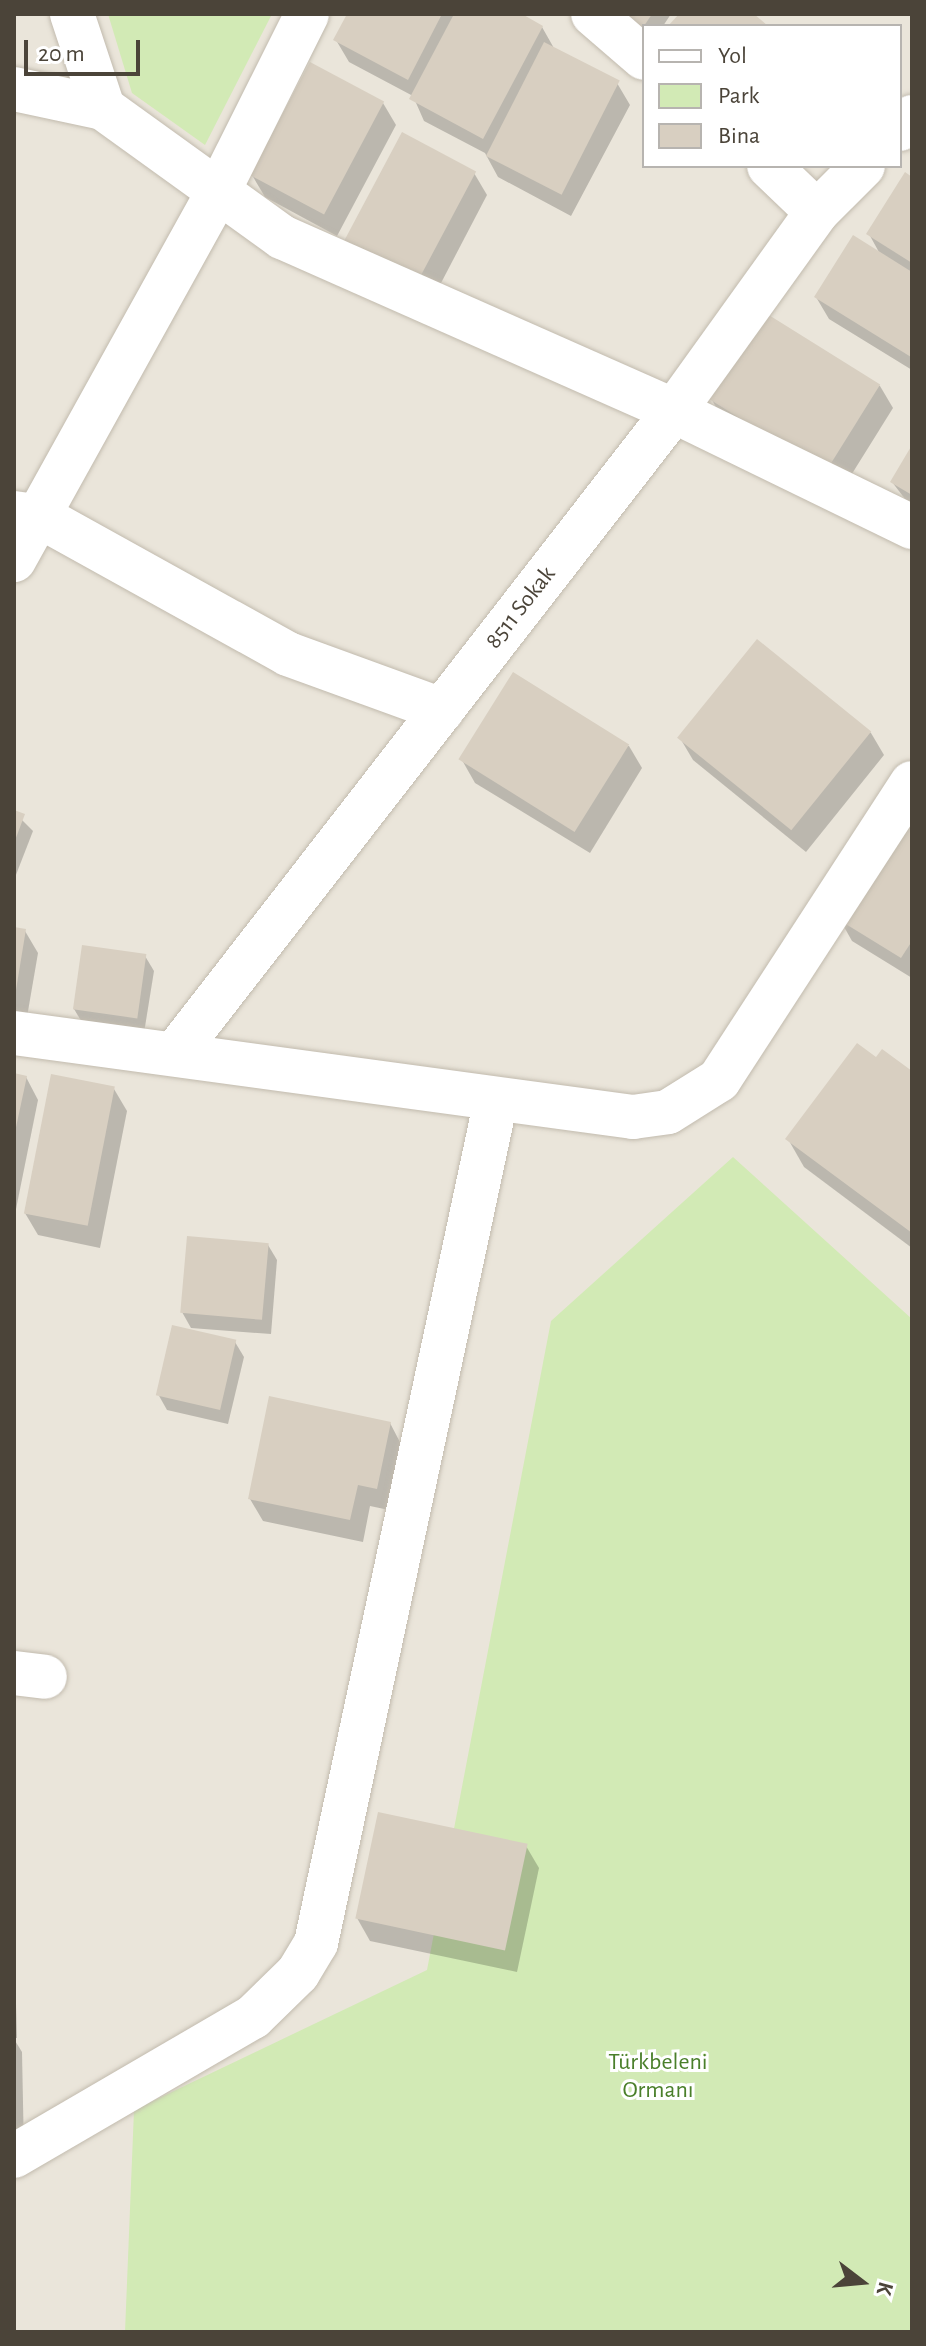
<!DOCTYPE html>
<html>
<head>
<meta charset="utf-8">
<style>
  body { margin:0 }
  #map { position:relative; width:926px; height:2346px; overflow:hidden; background:#f6f3ec; font-family:"Alegreya Sans",sans-serif }
  div>[style] { position:absolute }
  .residential>* { inset:0; background:#eae5da }
  .green>* { inset:0; background:#d2eab5 }
  .shadow>* { inset:0; background:#0003 }
  .building>* { inset:0; background:#d8cfc1; transform-origin:0 0 }
  .roads { filter:drop-shadow(0 0 2px #c2bbae) drop-shadow(0 0 2px #c2bbae) }
  .street>* { height:44px; margin:-22px; padding:0 22px; transform-origin:22px; border-radius:22px; background:#fff }
  span { translate:-50% -50%; white-space:nowrap; text-align:center; line-height:1.15; -webkit-text-stroke:6px #fff; paint-order:stroke }
  .street-label { font-size:24px; color:#4b4439 }
  .park-label { font-size:24px; color:#4a7f2a }
  .frame { position:absolute; inset:0; border:16px solid #4b4439; pointer-events:none }
  .legend { position:absolute; left:642px; top:24px; width:260px; height:144px; box-sizing:border-box; background:#fff; border:2px solid #b7b4b0; margin:0; padding:10px 14px; list-style:none; font-size:24px; color:#4b4439 }
  .legend li { display:flex; align-items:center; gap:16px; height:40px }
  .legend b { width:40px; border:2px solid #b7b4b0 }
  .north { position:absolute; left:822px; top:2242px; width:80px; height:80px; -webkit-text-stroke:6px #fff; paint-order:stroke; rotate:106deg; font-size:22px; font-weight:700; line-height:32px; text-align:center; color:#4b4439 }
  .north::after { content:''; display:block; margin:auto; width:28px; height:36px; background:#4b4439; clip-path:polygon(50% 0,100% 100%,50% 72%,0 100%) }
  .scale { position:absolute; left:24px; top:40px; width:116px; height:36px; box-sizing:border-box; border:4px solid #4b4439; border-top:0; padding-left:10px; font-size:24px; line-height:28px; white-space:nowrap; color:#4b4439; -webkit-text-stroke:6px #fff; paint-order:stroke }
</style>
</head>
<body>
<div id="map">
  <div class="residential">
    <i style="clip-path:polygon(evenodd,14px 14px,912px 14px,912px 2332px,14px 2332px,14px 14px,644px 26px,900px 26px,900px 166px,644px 166px,644px 26px)"></i>
  </div>
  <div class="green">
    <i style="clip-path:polygon(108px 14px,272px 14px,205px 145px,132px 93px)"></i>
    <i style="clip-path:polygon(733px 1157px,912px 1319px,912px 2332px,125px 2332px,134px 2110px,427px 1970px,551px 1321px)"></i>
  </div>
  <div class="shadow">
    <i style="clip-path:polygon(349px 14px,518px 14px,542px 27px,555px 50px,617px 83px,630px 105px,571px 216px,498px 177px,485px 153px,424px 121px,413px 96px,349px 62px,336px 40px)"></i>
    <i style="clip-path:polygon(603px 14px,671px 14px,663px 26px,644px 26px,644px 42px)"></i>
    <i style="clip-path:polygon(383px 103px,396px 125px,337px 236px,265px 197px,252px 175px)"></i>
    <i style="clip-path:polygon(474px 173px,487px 195px,429px 306px,357px 267px)"></i>
    <i style="clip-path:polygon(912px 179px,912px 370px,829px 319px,816px 297px,880px 254px,869px 234px)"></i>
    <i style="clip-path:polygon(764px 315px,880px 386px,893px 408px,840px 493px,725px 423px,712px 400px)"></i>
    <i style="clip-path:polygon(912px 449px,912px 508px,892px 482px)"></i>
    <i style="clip-path:polygon(758px 642px,871px 733px,884px 755px,806px 852px,693px 760px,680px 738px)"></i>
    <i style="clip-path:polygon(629px 746px,642px 768px,590px 853px,475px 783px,462px 760px)"></i>
    <i style="clip-path:polygon(912px 799px,912px 978px,852px 941px,839px 918px)"></i>
    <i style="clip-path:polygon(14px 812px,33px 831px,14px 880px)"></i>
    <i style="clip-path:polygon(14px 929px,25px 931px,38px 953px,27px 1017px,14px 1015px)"></i>
    <i style="clip-path:polygon(145px 956px,154px 971px,144px 1033px,83px 1024px,74px 1009px)"></i>
    <i style="clip-path:polygon(876px 1059px,912px 1074px,912px 1248px,804px 1167px,788px 1139px)"></i>
    <i style="clip-path:polygon(14px 1075px,26px 1077px,38px 1100px,14px 1219px)"></i>
    <i style="clip-path:polygon(114px 1089px,127px 1111px,100px 1248px,38px 1235px,25px 1213px)"></i>
    <i style="clip-path:polygon(268px 1245px,277px 1260px,271px 1334px,191px 1328px,182px 1312px)"></i>
    <i style="clip-path:polygon(235px 1342px,244px 1357px,228px 1424px,167px 1410px,158px 1394px)"></i>
    <i style="clip-path:polygon(390px 1423px,402px 1446px,389px 1510px,370px 1506px,363px 1542px,263px 1521px,250px 1499px)"></i>
    <i style="clip-path:polygon(526px 1846px,539px 1868px,517px 1972px,370px 1941px,357px 1918px)"></i>
    <i style="clip-path:polygon(14px 1935px,17px 2038px,14px 2038px)"></i>
    <i style="clip-path:polygon(14px 2039px,22px 2052px,24px 2153px,14px 2153px)"></i>
  </div>
  <div class="building">
    <i style="clip-path:polygon(347px 14px,442px 14px,408px 80px,333px 40px)"></i>
    <i style="clip-path:polygon(454px 14px,522px 14px,543px 26px,483px 139px,409px 99px)"></i>
    <i style="clip-path:polygon(614px 14px,652px 14px,640px 32px)"></i>
    <i style="clip-path:polygon(679px 14px,754px 14px,768px 26px,668px 26px)"></i>
    <i style="left:544px;top:42px;width:85px;height:128px;rotate:27deg"></i>
    <i style="left:310px;top:62px;width:84px;height:128px;rotate:28deg"></i>
    <i style="left:402px;top:132px;width:84px;height:128px;rotate:28deg"></i>
    <i style="clip-path:polygon(905px 172px,912px 177px,912px 263px,866px 234px)"></i>
    <i style="clip-path:polygon(853px 235px,912px 272px,911px 357px,814px 297px)"></i>
    <i style="left:764px;top:312px;width:137px;height:103px;rotate:32deg"></i>
    <i style="clip-path:polygon(912px 445px,912px 495px,890px 482px)"></i>
    <i style="left:757px;top:639px;width:147px;height:127px;rotate:39deg"></i>
    <i style="left:513px;top:672px;width:137px;height:103px;rotate:32deg"></i>
    <i style="clip-path:polygon(912px 795px,912px 941px,901px 958px,836px 918px)"></i>
    <i style="clip-path:polygon(14px 810px,25px 814px,14px 843px)"></i>
    <i style="clip-path:polygon(14px 927px,26px 929px,16px 990px,14px 990px)"></i>
    <i style="left:82px;top:945px;width:65px;height:65px;rotate:8deg"></i>
    <i style="clip-path:polygon(857px 1043px,876px 1057px,882px 1049px,912px 1071px,912px 1233px,785px 1139px)"></i>
    <i style="clip-path:polygon(14px 1073px,27px 1076px,15px 1132px,14px 1132px)"></i>
    <i style="left:51px;top:1074px;width:65px;height:142px;rotate:11deg"></i>
    <i style="left:187px;top:1236px;width:82px;height:77px;rotate:5deg"></i>
    <i style="left:172px;top:1325px;width:66px;height:72px;rotate:13deg"></i>
    <i style="clip-path:polygon(269px 1396px,391px 1422px,377px 1489px,358px 1485px,350px 1520px,248px 1499px)"></i>
    <i style="left:378px;top:1812px;width:153px;height:109px;rotate:12deg"></i>
  </div>
  <div class="roads">
    <div class="street">
      <i style="left:72px;top:14px;width:99px;rotate:71.7deg"></i>
      <i style="left:593px;top:14px;width:67px;rotate:40.8deg"></i>
      <i style="left:14px;top:89px;width:91px;rotate:12.1deg"></i>
      <i style="left:103px;top:108px;width:221px;rotate:35.8deg"></i>
      <i style="left:282px;top:237px;width:429px;rotate:23.9deg"></i>
      <i style="left:674px;top:411px;width:265px;rotate:26deg"></i>
      <i style="left:900px;top:129px;width:17px;rotate:-45deg"></i>
      <i style="left:769px;top:166px;width:66px;rotate:43.8deg"></i>
      <i style="left:14px;top:513px;width:27px;rotate:8deg"></i>
      <i style="left:41px;top:517px;width:282px;rotate:29deg"></i>
      <i style="left:288px;top:654px;width:164px;rotate:20deg"></i>
      <i style="left:14px;top:560px;width:416px;rotate:-61deg"></i>
      <i style="left:216px;top:196px;width:203px;rotate:-63.4deg"></i>
      <i style="left:14px;top:1033px;width:625px;rotate:7.73deg"></i>
      <i style="left:633px;top:1117px;width:35px;rotate:-8deg"></i>
      <i style="left:668px;top:1112px;width:60px;rotate:-32.1deg"></i>
      <i style="left:719px;top:1080px;width:354px;rotate:-57deg"></i>
      <i style="left:177px;top:1051px;width:810px;rotate:-52.17deg"></i>
      <i style="left:674px;top:411px;width:245px;rotate:-54.3deg"></i>
      <i style="left:817px;top:212px;width:65px;rotate:-45deg"></i>
      <i style="left:14px;top:1673px;width:31px;rotate:7deg"></i>
      <i style="left:14px;top:2156px;width:276px;rotate:-30.2deg"></i>
      <i style="left:253px;top:2017px;width:63px;rotate:-44.4deg"></i>
      <i style="left:298px;top:1973px;width:35px;rotate:-59deg"></i>
      <i style="left:316px;top:1943px;width:862px;rotate:-77.95deg"></i>
    </div>
  </div>
  <div class="street-label">
    <span style="left:521px;top:608px;rotate:-52deg">8511 Sokak</span>
  </div>
  <div class="park-label">
    <span style="left:658px;top:2077px">Türkbeleni<br>Ormanı</span>
  </div>
  <div class="frame"></div>
  <ul class="legend">
  <li><b style="height:10px;background:#fff"></b>Yol</li>
  <li><b style="height:22px;background:#d2eab5"></b>Park</li>
  <li><b style="height:22px;background:#d8cfc1"></b>Bina</li>
  </ul>
  <div class="north">K</div>
  <div class="scale">20 m</div>
</div>
</body>
</html>
